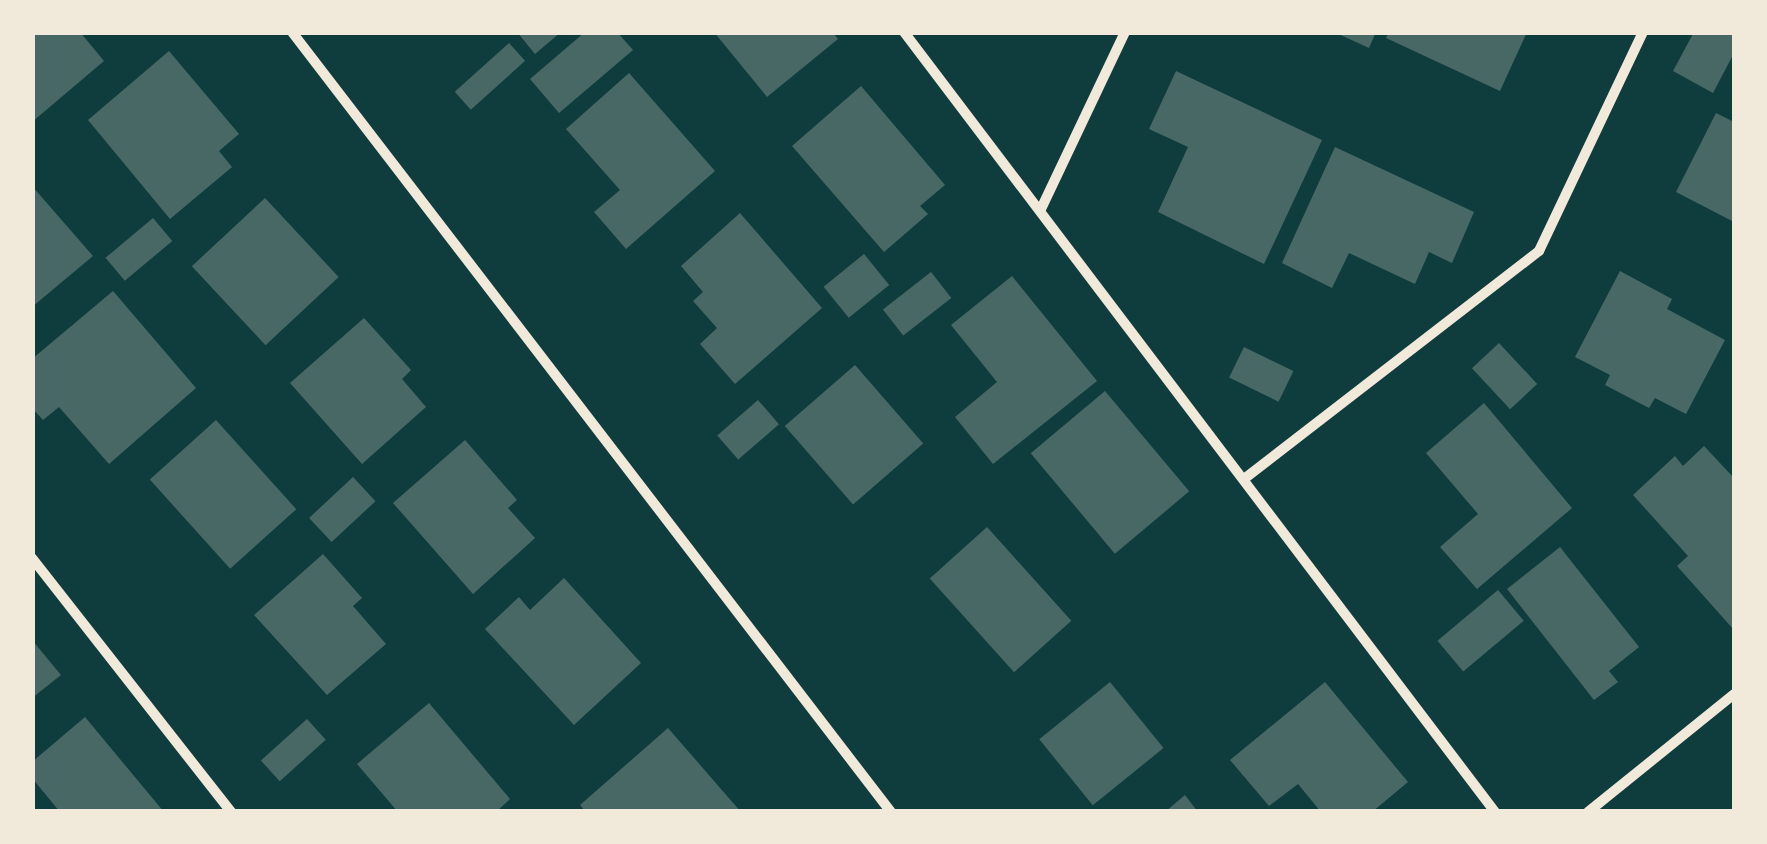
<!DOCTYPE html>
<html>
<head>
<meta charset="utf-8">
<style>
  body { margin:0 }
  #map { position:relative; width:1767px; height:844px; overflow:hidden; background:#0f3d3e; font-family:"Nunito Sans",sans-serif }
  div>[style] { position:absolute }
  .building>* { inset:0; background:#486865; transform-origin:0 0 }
  .minor>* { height:10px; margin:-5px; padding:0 5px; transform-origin:5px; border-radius:5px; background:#f1e9da }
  span { translate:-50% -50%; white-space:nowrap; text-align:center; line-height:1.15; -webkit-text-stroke:8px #f1e9da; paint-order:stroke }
  .frame { position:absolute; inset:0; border:35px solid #f1e9da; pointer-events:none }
</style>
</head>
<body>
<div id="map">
  <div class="building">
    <i style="clip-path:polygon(32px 32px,80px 32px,104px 61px,32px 122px)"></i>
    <i style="clip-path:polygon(517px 32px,561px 32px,535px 54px)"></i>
    <i style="clip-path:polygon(585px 32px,617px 32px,633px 50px,559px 113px,530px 79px)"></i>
    <i style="clip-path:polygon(714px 32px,832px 32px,838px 39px,767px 97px)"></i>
    <i style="clip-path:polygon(1334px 32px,1376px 32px,1369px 48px)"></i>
    <i style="clip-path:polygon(1389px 32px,1527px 32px,1500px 91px,1386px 38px)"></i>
    <i style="clip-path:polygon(1694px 32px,1734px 32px,1734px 53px,1713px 93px,1673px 71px)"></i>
    <i style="left:509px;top:43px;width:24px;height:73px;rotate:48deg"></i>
    <i style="clip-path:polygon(169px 51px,239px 134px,219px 151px,232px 167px,170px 219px,88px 120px)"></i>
    <i style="clip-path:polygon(1176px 71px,1322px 140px,1264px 264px,1158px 212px,1188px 147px,1149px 129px)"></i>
    <i style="clip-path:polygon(629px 73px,715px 171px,626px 249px,594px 212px,620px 190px,566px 129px)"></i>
    <i style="clip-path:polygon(861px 86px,945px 185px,920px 206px,928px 214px,884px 252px,792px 146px)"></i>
    <i style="clip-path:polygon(1716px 113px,1734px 122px,1734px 222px,1676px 192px)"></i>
    <i style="clip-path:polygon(1335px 147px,1474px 212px,1452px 263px,1429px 252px,1415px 284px,1349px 253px,1332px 288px,1282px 263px)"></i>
    <i style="clip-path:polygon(32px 186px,93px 256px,32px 307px)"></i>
    <i style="left:265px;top:198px;width:108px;height:100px;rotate:47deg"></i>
    <i style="clip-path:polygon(740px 213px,822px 308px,735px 384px,700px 344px,717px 328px,693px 301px,703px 292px,681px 266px)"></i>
    <i style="left:153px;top:218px;width:30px;height:62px;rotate:50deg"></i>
    <i style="left:864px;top:254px;width:40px;height:52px;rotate:51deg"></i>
    <i style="clip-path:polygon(1620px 271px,1672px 299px,1667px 309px,1725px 340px,1686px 414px,1655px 398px,1649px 408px,1605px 385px,1610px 375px,1575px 357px)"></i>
    <i style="left:931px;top:272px;width:33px;height:61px;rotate:52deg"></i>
    <i style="clip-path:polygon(1012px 276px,1097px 381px,993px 464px,955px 417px,997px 382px,951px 325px)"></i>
    <i style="clip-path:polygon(113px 291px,196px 388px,109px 464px,59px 407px,43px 420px,32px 408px,32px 359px)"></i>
    <i style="clip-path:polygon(364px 318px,411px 370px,402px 379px,426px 407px,362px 464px,290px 383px)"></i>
    <i style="left:1499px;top:343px;width:56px;height:37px;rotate:47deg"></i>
    <i style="left:1244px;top:347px;width:55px;height:34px;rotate:26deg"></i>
    <i style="left:855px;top:365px;width:104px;height:93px;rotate:49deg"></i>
    <i style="left:1105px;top:391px;width:131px;height:97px;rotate:50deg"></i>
    <i style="left:758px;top:400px;width:32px;height:54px;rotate:49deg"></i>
    <i style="clip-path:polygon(1484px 403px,1572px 508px,1477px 589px,1440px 547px,1478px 514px,1426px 453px)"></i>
    <i style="left:216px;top:420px;width:120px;height:89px;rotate:48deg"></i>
    <i style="clip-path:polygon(465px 440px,517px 500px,508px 508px,535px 538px,473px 594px,393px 503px)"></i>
    <i style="clip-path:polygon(1704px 446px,1734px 478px,1734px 630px,1677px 566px,1688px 556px,1633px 495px,1675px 456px,1683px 466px)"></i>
    <i style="left:353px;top:477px;width:33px;height:60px;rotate:47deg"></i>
    <i style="left:987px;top:527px;width:126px;height:77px;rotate:48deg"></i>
    <i style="clip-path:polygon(1560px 547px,1639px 647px,1609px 671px,1618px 682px,1594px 700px,1507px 589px)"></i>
    <i style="clip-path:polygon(323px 554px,362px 598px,353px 606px,386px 644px,327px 695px,254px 615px)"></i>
    <i style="clip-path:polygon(564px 578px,641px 663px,574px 725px,485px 629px,519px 597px,530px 610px)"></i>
    <i style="left:1498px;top:590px;width:40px;height:79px;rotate:50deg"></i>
    <i style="clip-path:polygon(32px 640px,61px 675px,32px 698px)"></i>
    <i style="left:1110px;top:682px;width:85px;height:91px;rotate:51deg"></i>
    <i style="clip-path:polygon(1325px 682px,1408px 782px,1372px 812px,1321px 812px,1298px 784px,1269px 806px,1230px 760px)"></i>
    <i style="clip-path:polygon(429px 703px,510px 799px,496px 812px,398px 812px,357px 764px)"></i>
    <i style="clip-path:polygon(85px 717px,164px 812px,60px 812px,32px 778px,32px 762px)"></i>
    <i style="left:307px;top:719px;width:28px;height:62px;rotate:48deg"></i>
    <i style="clip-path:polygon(668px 728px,741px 812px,586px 812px,580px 805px)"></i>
    <i style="clip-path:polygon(1185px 795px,1198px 812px,1165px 812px)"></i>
  </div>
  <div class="minor">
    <i style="left:292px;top:32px;width:983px;rotate:52.48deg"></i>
    <i style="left:904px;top:32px;width:979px;rotate:52.85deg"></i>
    <i style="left:1041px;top:209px;width:196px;rotate:-64.6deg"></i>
    <i style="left:1244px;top:479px;width:373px;rotate:-37.7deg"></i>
    <i style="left:1539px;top:251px;width:242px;rotate:-64.6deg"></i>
    <i style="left:32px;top:558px;width:323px;rotate:51.9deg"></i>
    <i style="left:1588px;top:812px;width:188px;rotate:-38.9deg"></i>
  </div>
  <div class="frame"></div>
</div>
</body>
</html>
